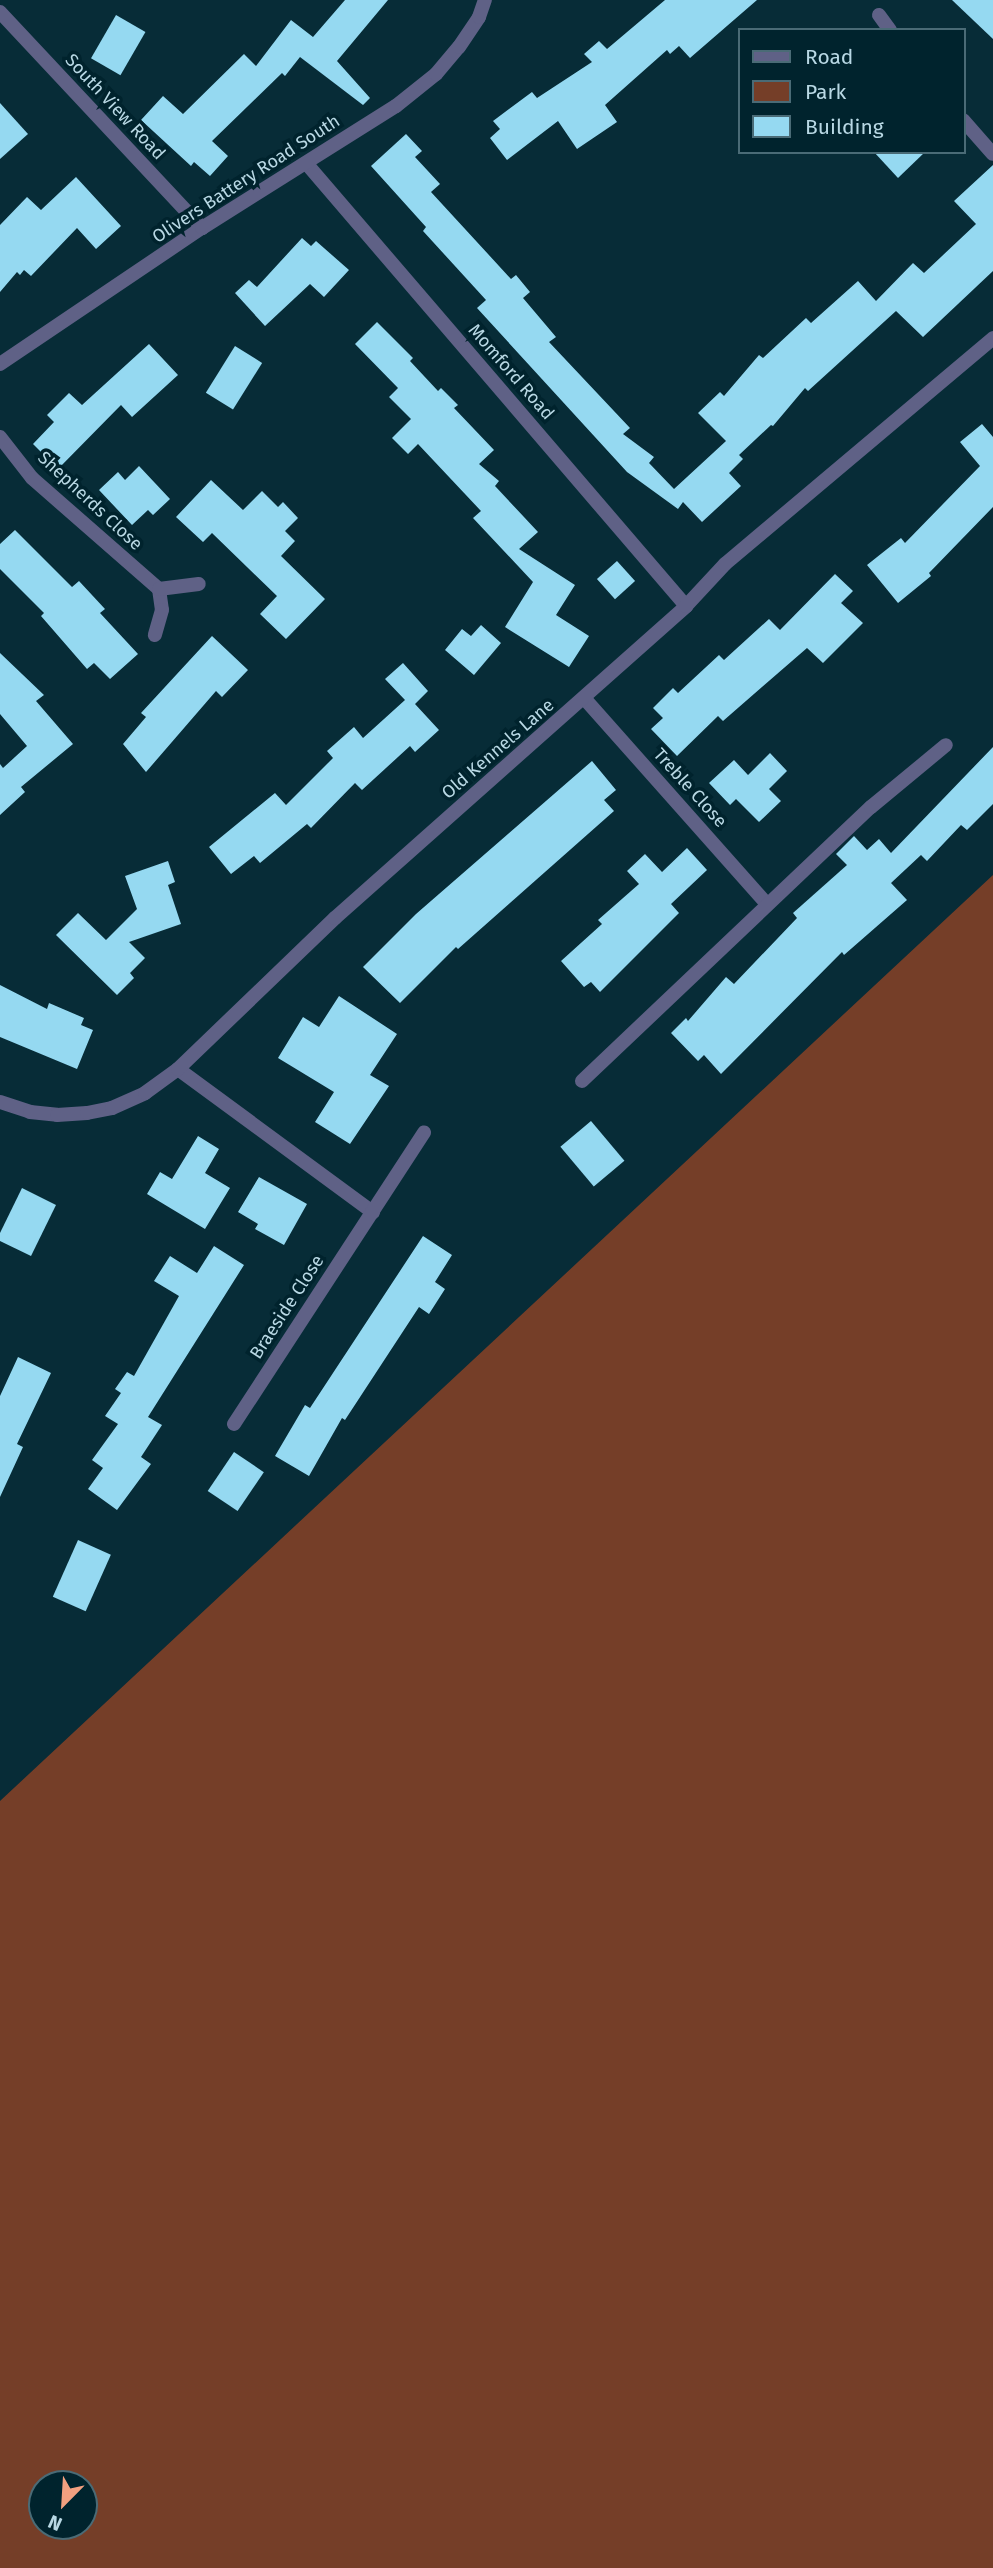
<!DOCTYPE html>
<html>
<head>
<meta charset="utf-8">
<style>
  body { margin:0 }
  #map { position:relative; width:993px; height:2568px; overflow:hidden; background:#072c37; font-family:"Fira Sans",sans-serif }
  div>[style] { position:absolute }
  .green>* { inset:0; background:#753e28 }
  .building>* { inset:0; background:#95d9f1; transform-origin:0 0 }
  .minor>* { height:14px; margin:-7px; padding:0 7px; transform-origin:7px; border-radius:7px; background:#5f6186 }
  .tertiary>* { height:14px; margin:-7px; padding:0 7px; transform-origin:7px; border-radius:7px; background:#5f6186 }
  span { translate:-50% -50%; white-space:nowrap; text-align:center; line-height:1.15; -webkit-text-stroke:7px #00232d; paint-order:stroke }
  .street-label { font-size:18px; color:#b8d8e4 }
  .legend { position:absolute; left:738px; top:28px; width:228px; height:126px; box-sizing:border-box; background:#00232d; border:2px solid #4a6b76; margin:0; padding:9px 12px; list-style:none; font-size:21px; color:#b8d8e4 }
  .legend li { display:flex; align-items:center; gap:14px; height:35px }
  .legend b { width:35px; border:2px solid #4a6b76 }
  .north { position:absolute; left:28px; top:2470px; width:70px; height:70px; box-sizing:border-box; background:#00232d; border:2px solid #4a6b76; border-radius:50%; rotate:204deg; font-size:19px; font-weight:700; line-height:28px; text-align:center; color:#b8d8e4 }
  .north::after { content:''; display:block; margin:auto; width:24px; height:32px; background:#f2a080; clip-path:polygon(50% 0,100% 100%,50% 72%,0 100%) }
</style>
</head>
<body>
<div id="map">
  <div class="green">
    <i style="clip-path:polygon(evenodd,993px 875px,993px 2568px,0 2568px,0 1801px,993px 875px,42px 2484px,84px 2484px,84px 2526px,42px 2526px,42px 2484px)"></i>
  </div>
  <div class="building">
    <i style="clip-path:polygon(345px 0,388px 0,337px 61px,370px 98px,363px 105px,300px 57px,285px 76px,282px 73px,212px 141px,228px 156px,210px 176px,194px 162px,191px 166px,141px 120px,163px 96px,183px 114px,244px 54px,256px 66px,291px 20px,313px 37px)"></i>
    <i style="clip-path:polygon(665px 0,757px 0,690px 58px,679px 46px,670px 54px,667px 50px,605px 105px,617px 122px,577px 149px,558px 121px,507px 160px,490px 138px,500px 129px,493px 121px,532px 92px,537px 98px,592px 62px,584px 54px,599px 41px,607px 49px)"></i>
    <i style="clip-path:polygon(952px 0,993px 0,993px 39px)"></i>
    <i style="left:116px;top:15px;width:34px;height:50px;rotate:30deg"></i>
    <i style="clip-path:polygon(0 103px,28px 134px,0 159px)"></i>
    <i style="clip-path:polygon(406px 134px,422px 151px,415px 157px,440px 184px,431px 192px,511px 279px,516px 275px,530px 292px,523px 298px,556px 337px,549px 342px,630px 428px,623px 434px,654px 457px,649px 463px,674px 489px,726px 441px,698px 413px,720px 392px,724px 396px,759px 355px,763px 358px,806px 318px,811px 323px,858px 281px,876px 301px,913px 263px,924px 273px,976px 224px,954px 201px,993px 165px,993px 271px,923px 337px,896px 311px,808px 391px,805px 388px,773px 426px,771px 425px,739px 455px,743px 459px,729px 473px,741px 486px,702px 522px,683px 502px,678px 509px,627px 472px,477px 308px,486px 300px,423px 231px,426px 227px,371px 166px)"></i>
    <i style="clip-path:polygon(874px 152px,925px 152px,898px 178px)"></i>
    <i style="clip-path:polygon(76px 177px,121px 226px,96px 249px,77px 228px,31px 276px,24px 270px,20px 275px,17px 272px,0 292px,0 225px,27px 197px,41px 210px)"></i>
    <i style="clip-path:polygon(302px 238px,311px 246px,316px 241px,349px 270px,324px 297px,310px 284px,265px 326px,235px 293px,249px 280px,257px 287px)"></i>
    <i style="clip-path:polygon(377px 322px,413px 358px,410px 361px,438px 391px,441px 388px,458px 405px,454px 408px,494px 450px,479px 464px,499px 481px,495px 486px,538px 532px,519px 549px,575px 585px,556px 615px,589px 636px,569px 667px,505px 627px,533px 582px,473px 518px,481px 511px,418px 444px,408px 454px,392px 438px,411px 419px,389px 397px,398px 388px,355px 344px)"></i>
    <i style="clip-path:polygon(149px 344px,178px 375px,132px 417px,121px 405px,58px 469px,33px 444px,54px 422px,47px 415px,69px 393px,82px 405px)"></i>
    <i style="left:235px;top:346px;width:32px;height:55px;rotate:32deg"></i>
    <i style="clip-path:polygon(982px 424px,993px 437px,993px 507px,929px 573px,931px 576px,898px 603px,867px 565px,901px 538px,905px 543px,980px 466px,960px 442px)"></i>
    <i style="clip-path:polygon(139px 466px,170px 499px,153px 515px,148px 510px,132px 525px,99px 490px,118px 472px,125px 480px)"></i>
    <i style="clip-path:polygon(211px 480px,243px 510px,262px 491px,278px 507px,283px 502px,298px 518px,285px 531px,295px 541px,281px 556px,325px 599px,286px 639px,260px 614px,277px 596px,212px 533px,203px 542px,176px 517px)"></i>
    <i style="clip-path:polygon(15px 530px,72px 587px,79px 581px,105px 609px,100px 613px,138px 654px,110px 679px,94px 663px,87px 669px,41px 616px,44px 613px,0 569px,0 544px)"></i>
    <i style="left:617px;top:561px;width:27px;height:27px;rotate:48deg"></i>
    <i style="clip-path:polygon(835px 574px,853px 591px,841px 603px,863px 623px,823px 663px,807px 648px,723px 721px,718px 716px,677px 756px,651px 729px,663px 718px,653px 708px,673px 688px,678px 693px,719px 655px,724px 660px,769px 619px,780px 630px)"></i>
    <i style="clip-path:polygon(481px 625px,501px 643px,474px 675px,445px 650px,462px 629px,471px 636px)"></i>
    <i style="clip-path:polygon(212px 636px,248px 670px,222px 697px,216px 691px,146px 772px,123px 744px,146px 717px,141px 713px)"></i>
    <i style="clip-path:polygon(0 653px,44px 695px,36px 701px,73px 744px,21px 787px,25px 792px,0 815px,0 764px,3px 768px,27px 746px,0 714px)"></i>
    <i style="clip-path:polygon(403px 663px,428px 691px,415px 704px,439px 730px,415px 752px,410px 746px,362px 790px,355px 783px,311px 828px,307px 824px,260px 863px,254px 856px,231px 874px,209px 847px,275px 793px,286px 805px,333px 758px,327px 751px,354px 727px,363px 738px,405px 700px,385px 679px)"></i>
    <i style="clip-path:polygon(993px 747px,993px 804px,967px 830px,961px 825px,927px 861px,921px 855px,891px 883px,907px 900px,844px 955px,842px 952px,721px 1074px,704px 1055px,698px 1061px,671px 1033px,686px 1018px,688px 1021px,726px 977px,734px 984px,797px 918px,793px 913px,847px 865px,836px 854px,854px 836px,867px 850px,879px 839px,891px 853px)"></i>
    <i style="clip-path:polygon(770px 753px,787px 771px,769px 789px,781px 801px,759px 822px,736px 799px,730px 805px,709px 783px,734px 760px,748px 775px)"></i>
    <i style="clip-path:polygon(592px 761px,616px 790px,604px 800px,614px 811px,458px 949px,456px 947px,400px 1003px,363px 967px,416px 914px)"></i>
    <i style="clip-path:polygon(687px 848px,707px 870px,671px 904px,679px 913px,600px 992px,591px 982px,584px 987px,561px 961px,602px 924px,598px 920px,639px 884px,627px 871px,645px 854px,662px 872px)"></i>
    <i style="clip-path:polygon(168px 861px,175px 882px,168px 885px,181px 924px,129px 942px,145px 958px,130px 973px,134px 978px,117px 995px,56px 935px,78px 913px,106px 940px,137px 909px,125px 876px)"></i>
    <i style="clip-path:polygon(0 985px,47px 1009px,49px 1003px,84px 1018px,81px 1025px,93px 1030px,77px 1069px,0 1037px)"></i>
    <i style="clip-path:polygon(339px 996px,397px 1034px,370px 1075px,389px 1086px,350px 1144px,315px 1122px,334px 1092px,278px 1058px,303px 1017px,319px 1027px)"></i>
    <i style="left:591px;top:1121px;width:52px;height:40px;rotate:50deg"></i>
    <i style="clip-path:polygon(198px 1136px,219px 1149px,205px 1173px,230px 1188px,205px 1229px,147px 1194px,160px 1172px,172px 1179px)"></i>
    <i style="clip-path:polygon(259px 1177px,307px 1204px,284px 1245px,255px 1229px,258px 1224px,238px 1212px)"></i>
    <i style="clip-path:polygon(22px 1188px,56px 1205px,31px 1256px,0 1241px,0 1233px)"></i>
    <i style="clip-path:polygon(423px 1236px,452px 1255px,435px 1282px,445px 1289px,429px 1314px,419px 1307px,345px 1420px,342px 1418px,309px 1476px,275px 1456px,305px 1405px,310px 1408px)"></i>
    <i style="clip-path:polygon(214px 1246px,244px 1265px,148px 1417px,162px 1425px,141px 1457px,151px 1464px,117px 1510px,88px 1489px,103px 1468px,92px 1460px,118px 1424px,105px 1416px,121px 1393px,115px 1389px,127px 1372px,134px 1376px,179px 1296px,154px 1281px,170px 1256px,197px 1273px)"></i>
    <i style="clip-path:polygon(18px 1357px,51px 1373px,17px 1444px,23px 1447px,0 1497px,0 1396px)"></i>
    <i style="left:234px;top:1452px;width:36px;height:47px;rotate:34deg"></i>
    <i style="left:78px;top:1540px;width:36px;height:62px;rotate:24deg"></i>
  </div>
  <div class="minor">
    <i style="left:0;top:12px;width:296px;rotate:46.9deg"></i>
    <i style="left:879px;top:15px;width:19px;rotate:54deg"></i>
    <i style="left:963px;top:120px;width:45px;rotate:48.6deg"></i>
    <i style="left:306px;top:163px;width:584px;rotate:49.38deg"></i>
    <i style="left:0;top:364px;width:244px;rotate:-34deg"></i>
    <i style="left:202px;top:228px;width:229px;rotate:-32.2deg"></i>
    <i style="left:396px;top:106px;width:51px;rotate:-38.7deg"></i>
    <i style="left:436px;top:74px;width:35px;rotate:-50deg"></i>
    <i style="left:459px;top:47px;width:36px;rotate:-56deg"></i>
    <i style="left:479px;top:17px;width:18px;rotate:-71deg"></i>
    <i style="left:0;top:437px;width:52px;rotate:52deg"></i>
    <i style="left:32px;top:478px;width:169px;rotate:41.2deg"></i>
    <i style="left:159px;top:589px;width:21px;rotate:82deg"></i>
    <i style="left:162px;top:610px;width:26px;rotate:106deg"></i>
    <i style="left:159px;top:589px;width:40px;rotate:-7.1deg"></i>
    <i style="left:584px;top:698px;width:276px;rotate:48.4deg"></i>
    <i style="left:178px;top:1069px;width:242px;rotate:36.3deg"></i>
    <i style="left:582px;top:1081px;width:398px;rotate:-43.5deg"></i>
    <i style="left:871px;top:807px;width:97px;rotate:-39.6deg"></i>
    <i style="left:234px;top:1424px;width:348px;rotate:-56.9deg"></i>
  </div>
  <div class="tertiary">
    <i style="left:0;top:1102px;width:32px;rotate:18deg"></i>
    <i style="left:30px;top:1112px;width:27px;rotate:6deg"></i>
    <i style="left:57px;top:1115px;width:30px;rotate:-4deg"></i>
    <i style="left:87px;top:1113px;width:25px;rotate:-11deg"></i>
    <i style="left:112px;top:1108px;width:36px;rotate:-24deg"></i>
    <i style="left:145px;top:1093px;width:41px;rotate:-36deg"></i>
    <i style="left:178px;top:1069px;width:218px;rotate:-43.9deg"></i>
    <i style="left:335px;top:918px;width:470px;rotate:-41.6deg"></i>
    <i style="left:686px;top:606px;width:57px;rotate:-47.1deg"></i>
    <i style="left:725px;top:564px;width:351px;rotate:-40.1deg"></i>
  </div>
  <div class="street-label">
    <span style="left:115px;top:107px;rotate:47deg">South View Road</span>
    <span style="left:246px;top:179px;rotate:-33deg">Olivers Battery Road South</span>
    <span style="left:511px;top:372px;rotate:49deg">Momford Road</span>
    <span style="left:90px;top:501px;rotate:43deg">Shepherds Close</span>
    <span style="left:498px;top:749px;rotate:-41deg">Old Kennels Lane</span>
    <span style="left:690px;top:788px;rotate:48deg">Treble Close</span>
    <span style="left:287px;top:1307px;rotate:-57deg">Braeside Close</span>
  </div>
  <ul class="legend">
  <li><b style="height:9px;background:#5f6186"></b>Road</li>
  <li><b style="height:19px;background:#753e28"></b>Park</li>
  <li><b style="height:19px;background:#95d9f1"></b>Building</li>
  </ul>
  <div class="north">N</div>
</div>
</body>
</html>
